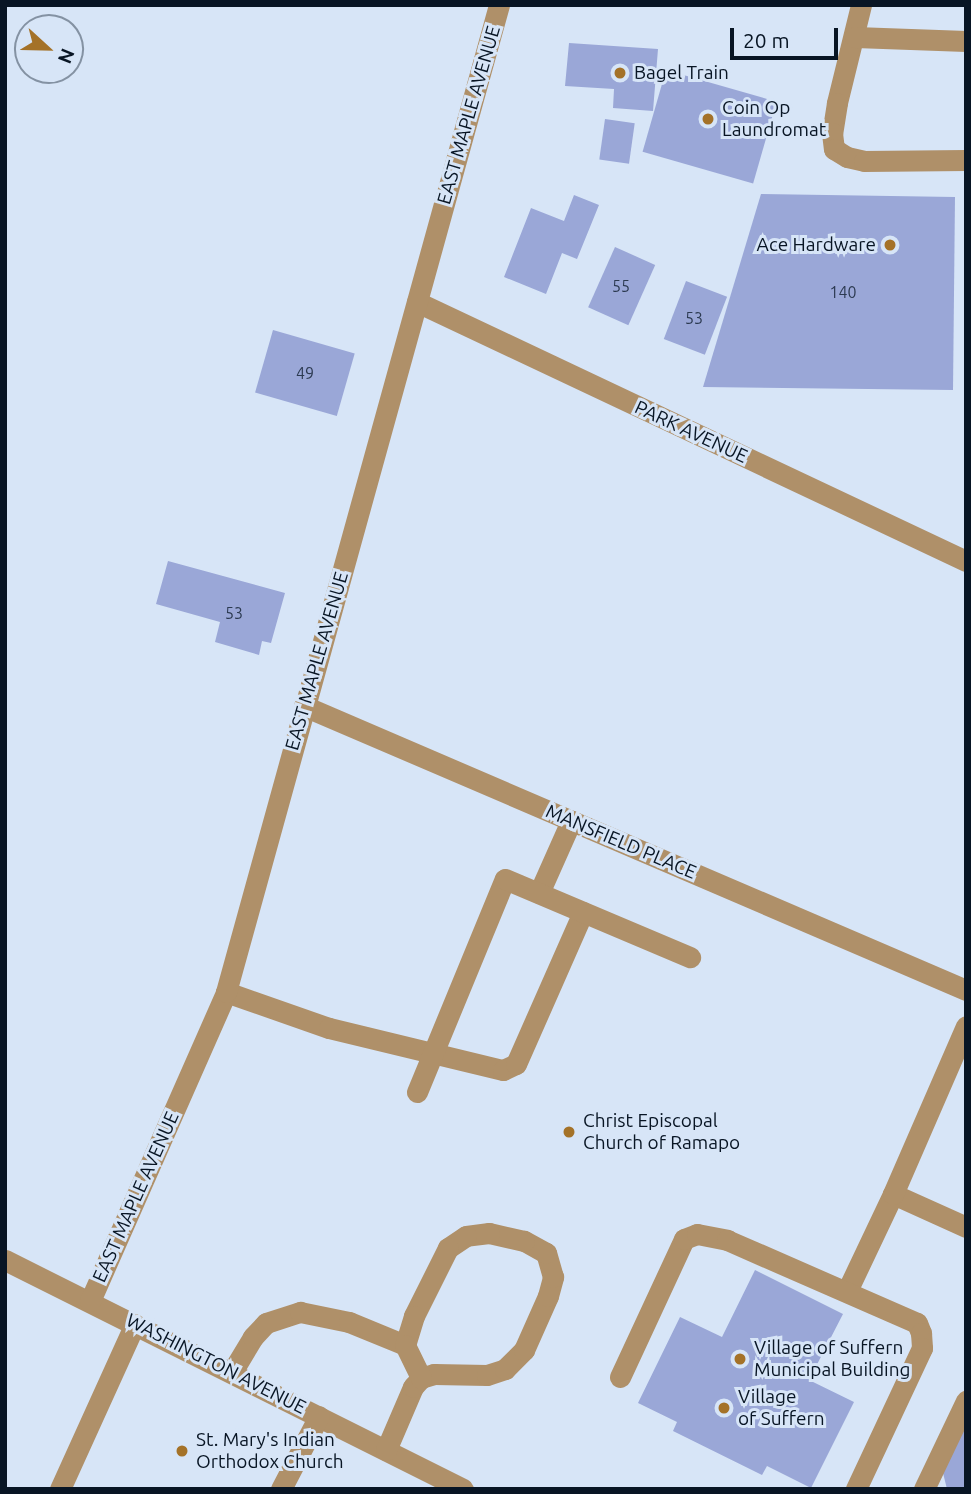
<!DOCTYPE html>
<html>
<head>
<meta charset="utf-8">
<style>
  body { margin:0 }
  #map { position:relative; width:971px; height:1494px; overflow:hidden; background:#d7e5f7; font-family:Ubuntu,sans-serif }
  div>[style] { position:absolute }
  .building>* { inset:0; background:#9aa7d7; transform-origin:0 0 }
  .minor>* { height:21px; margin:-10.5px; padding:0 10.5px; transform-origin:10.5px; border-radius:10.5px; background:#af9069 }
  .dots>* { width:19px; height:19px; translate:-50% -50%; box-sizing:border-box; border:4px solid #d7e5f7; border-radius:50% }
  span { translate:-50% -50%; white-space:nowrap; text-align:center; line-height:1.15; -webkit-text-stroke:6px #d7e5f7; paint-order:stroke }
  .number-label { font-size:16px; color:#2c3a51 }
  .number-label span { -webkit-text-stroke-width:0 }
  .poi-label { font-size:19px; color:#081524 }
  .left { translate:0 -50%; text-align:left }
  .right { translate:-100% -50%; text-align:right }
  .street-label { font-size:19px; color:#081524 }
  .frame { position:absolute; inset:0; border:7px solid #081524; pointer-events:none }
  .north { position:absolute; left:14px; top:14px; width:70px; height:70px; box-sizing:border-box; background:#d7e5f7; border:2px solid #8492a3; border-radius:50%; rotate:112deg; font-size:19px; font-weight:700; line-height:28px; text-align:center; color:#081524 }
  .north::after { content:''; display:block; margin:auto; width:24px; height:32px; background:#a47228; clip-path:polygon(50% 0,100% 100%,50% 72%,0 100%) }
  .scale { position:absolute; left:730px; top:28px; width:108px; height:32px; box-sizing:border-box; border:4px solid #081524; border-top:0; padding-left:9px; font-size:21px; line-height:24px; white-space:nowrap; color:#081524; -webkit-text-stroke:5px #d7e5f7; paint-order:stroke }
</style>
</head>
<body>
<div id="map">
  <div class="building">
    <i style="clip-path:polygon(569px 43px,658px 49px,653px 111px,613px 108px,614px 89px,565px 86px)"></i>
    <i style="left:666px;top:70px;width:115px;height:85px;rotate:16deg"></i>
    <i style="left:605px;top:119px;width:30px;height:41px;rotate:8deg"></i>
    <i style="clip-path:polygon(761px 194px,955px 197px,953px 390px,703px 387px)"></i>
    <i style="clip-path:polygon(574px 195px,599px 205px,577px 259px,562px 253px,546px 294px,504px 277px,531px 208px,564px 221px)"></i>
    <i style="left:615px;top:247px;width:44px;height:66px;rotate:24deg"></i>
    <i style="left:686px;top:281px;width:44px;height:62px;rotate:21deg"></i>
    <i style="left:273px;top:330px;width:85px;height:65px;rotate:16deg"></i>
    <i style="clip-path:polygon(168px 561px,285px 593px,271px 643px,262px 641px,259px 655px,215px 642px,220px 622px,156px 604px)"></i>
    <i style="clip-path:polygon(755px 1270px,843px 1314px,809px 1380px,854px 1402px,811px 1488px,767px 1466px,762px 1475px,673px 1431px,677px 1422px,638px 1403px,680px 1317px,722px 1337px)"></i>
    <i style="clip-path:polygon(966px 1407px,966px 1489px,947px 1489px,941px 1465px)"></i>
  </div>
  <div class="minor">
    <i style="left:861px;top:5px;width:101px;rotate:103.8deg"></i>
    <i style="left:837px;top:103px;width:30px;rotate:99deg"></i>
    <i style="left:832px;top:133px;width:16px;rotate:83deg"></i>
    <i style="left:834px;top:149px;width:15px;rotate:32deg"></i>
    <i style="left:847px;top:157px;width:17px;rotate:13deg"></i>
    <i style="left:864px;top:161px;width:102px;rotate:-0.6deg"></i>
    <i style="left:855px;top:37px;width:111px;rotate:2.1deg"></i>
    <i style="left:417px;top:302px;width:607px;rotate:25.26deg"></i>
    <i style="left:304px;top:706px;width:720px;rotate:23.22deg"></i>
    <i style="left:539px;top:893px;width:79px;rotate:-66deg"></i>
    <i style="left:226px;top:992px;width:109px;rotate:19.3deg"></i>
    <i style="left:329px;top:1028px;width:179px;rotate:13.6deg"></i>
    <i style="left:503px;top:1070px;width:14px;rotate:-25deg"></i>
    <i style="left:516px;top:1064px;width:166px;rotate:-66.2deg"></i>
    <i style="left:417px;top:1092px;width:230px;rotate:-67.6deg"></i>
    <i style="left:505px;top:879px;width:201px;rotate:22.9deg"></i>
    <i style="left:893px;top:1194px;width:80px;rotate:24.3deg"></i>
    <i style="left:5px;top:1260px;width:512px;rotate:26.57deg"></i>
    <i style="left:847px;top:1291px;width:107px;rotate:-64.6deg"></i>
    <i style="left:893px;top:1194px;width:183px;rotate:-66.5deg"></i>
    <i style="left:90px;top:1301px;width:338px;rotate:-66.2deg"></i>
    <i style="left:226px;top:992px;width:1024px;rotate:-74.54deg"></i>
    <i style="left:232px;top:1372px;width:41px;rotate:-59deg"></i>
    <i style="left:253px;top:1337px;width:19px;rotate:-47deg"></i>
    <i style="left:266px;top:1323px;width:36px;rotate:-18deg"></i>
    <i style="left:300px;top:1312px;width:50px;rotate:11.5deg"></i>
    <i style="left:349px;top:1322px;width:61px;rotate:22.3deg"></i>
    <i style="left:620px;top:1377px;width:152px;rotate:-65.1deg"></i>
    <i style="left:684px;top:1239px;width:14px;rotate:-21deg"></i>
    <i style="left:697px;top:1234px;width:31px;rotate:11deg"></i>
    <i style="left:727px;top:1240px;width:207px;rotate:23.6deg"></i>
    <i style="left:917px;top:1323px;width:11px;rotate:68deg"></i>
    <i style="left:921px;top:1333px;width:15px;rotate:86deg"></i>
    <i style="left:922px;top:1348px;width:156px;rotate:115.1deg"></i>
    <i style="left:386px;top:1450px;width:69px;rotate:-66.8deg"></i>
    <i style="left:413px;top:1387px;width:12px;rotate:-48deg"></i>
    <i style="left:421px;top:1378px;width:14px;rotate:-17deg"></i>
    <i style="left:434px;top:1374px;width:53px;rotate:1.1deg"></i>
    <i style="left:487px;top:1375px;width:19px;rotate:-18deg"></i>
    <i style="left:505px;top:1369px;width:27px;rotate:-45deg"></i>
    <i style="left:524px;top:1350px;width:59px;rotate:-66deg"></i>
    <i style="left:548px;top:1296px;width:20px;rotate:-75deg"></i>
    <i style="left:553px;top:1277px;width:25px;rotate:-106deg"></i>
    <i style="left:546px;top:1253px;width:25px;rotate:-151deg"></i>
    <i style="left:524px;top:1241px;width:36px;rotate:-167deg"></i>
    <i style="left:489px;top:1233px;width:23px;rotate:173deg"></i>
    <i style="left:466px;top:1236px;width:22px;rotate:146deg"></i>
    <i style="left:448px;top:1248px;width:76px;rotate:116.6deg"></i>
    <i style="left:414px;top:1316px;width:30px;rotate:107deg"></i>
    <i style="left:405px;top:1345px;width:37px;rotate:64deg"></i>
    <i style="left:60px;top:1489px;width:181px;rotate:-65.6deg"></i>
    <i style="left:281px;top:1489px;width:82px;rotate:-62.5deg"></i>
    <i style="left:924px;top:1489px;width:98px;rotate:-64.5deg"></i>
  </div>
  <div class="dots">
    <i style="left:620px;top:73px;background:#a47228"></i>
    <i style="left:708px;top:119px;background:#a47228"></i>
    <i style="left:890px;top:245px;background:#a47228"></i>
    <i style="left:569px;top:1132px;background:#a47228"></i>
    <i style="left:740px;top:1359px;background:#a47228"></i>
    <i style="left:724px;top:1408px;background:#a47228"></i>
    <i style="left:182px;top:1451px;background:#a47228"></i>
  </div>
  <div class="number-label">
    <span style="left:621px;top:286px">55</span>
    <span style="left:843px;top:292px">140</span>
    <span style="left:694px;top:318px">53</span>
    <span style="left:305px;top:373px">49</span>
    <span style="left:234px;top:613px">53</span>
  </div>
  <div class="poi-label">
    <span class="left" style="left:634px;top:73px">Bagel Train</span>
    <span class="left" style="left:722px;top:119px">Coin Op<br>Laundromat</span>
    <span class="right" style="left:876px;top:245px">Ace Hardware</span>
    <span class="left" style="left:583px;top:1132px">Christ Episcopal<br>Church of Ramapo</span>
    <span class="left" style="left:754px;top:1359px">Village of Suffern<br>Municipal Building</span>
    <span class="left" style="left:738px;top:1408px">Village<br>of Suffern</span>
    <span class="left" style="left:196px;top:1451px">St. Mary's Indian<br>Orthodox Church</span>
  </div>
  <div class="street-label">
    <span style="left:469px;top:115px;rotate:-74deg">EAST MAPLE AVENUE</span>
    <span style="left:691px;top:432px;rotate:25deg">PARK AVENUE</span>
    <span style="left:317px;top:661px;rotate:-74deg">EAST MAPLE AVENUE</span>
    <span style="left:621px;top:842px;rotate:23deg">MANSFIELD PLACE</span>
    <span style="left:136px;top:1197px;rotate:-66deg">EAST MAPLE AVENUE</span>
    <span style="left:216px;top:1364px;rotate:27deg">WASHINGTON AVENUE</span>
  </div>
  <div class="frame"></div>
  <div class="north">N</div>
  <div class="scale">20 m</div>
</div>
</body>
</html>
